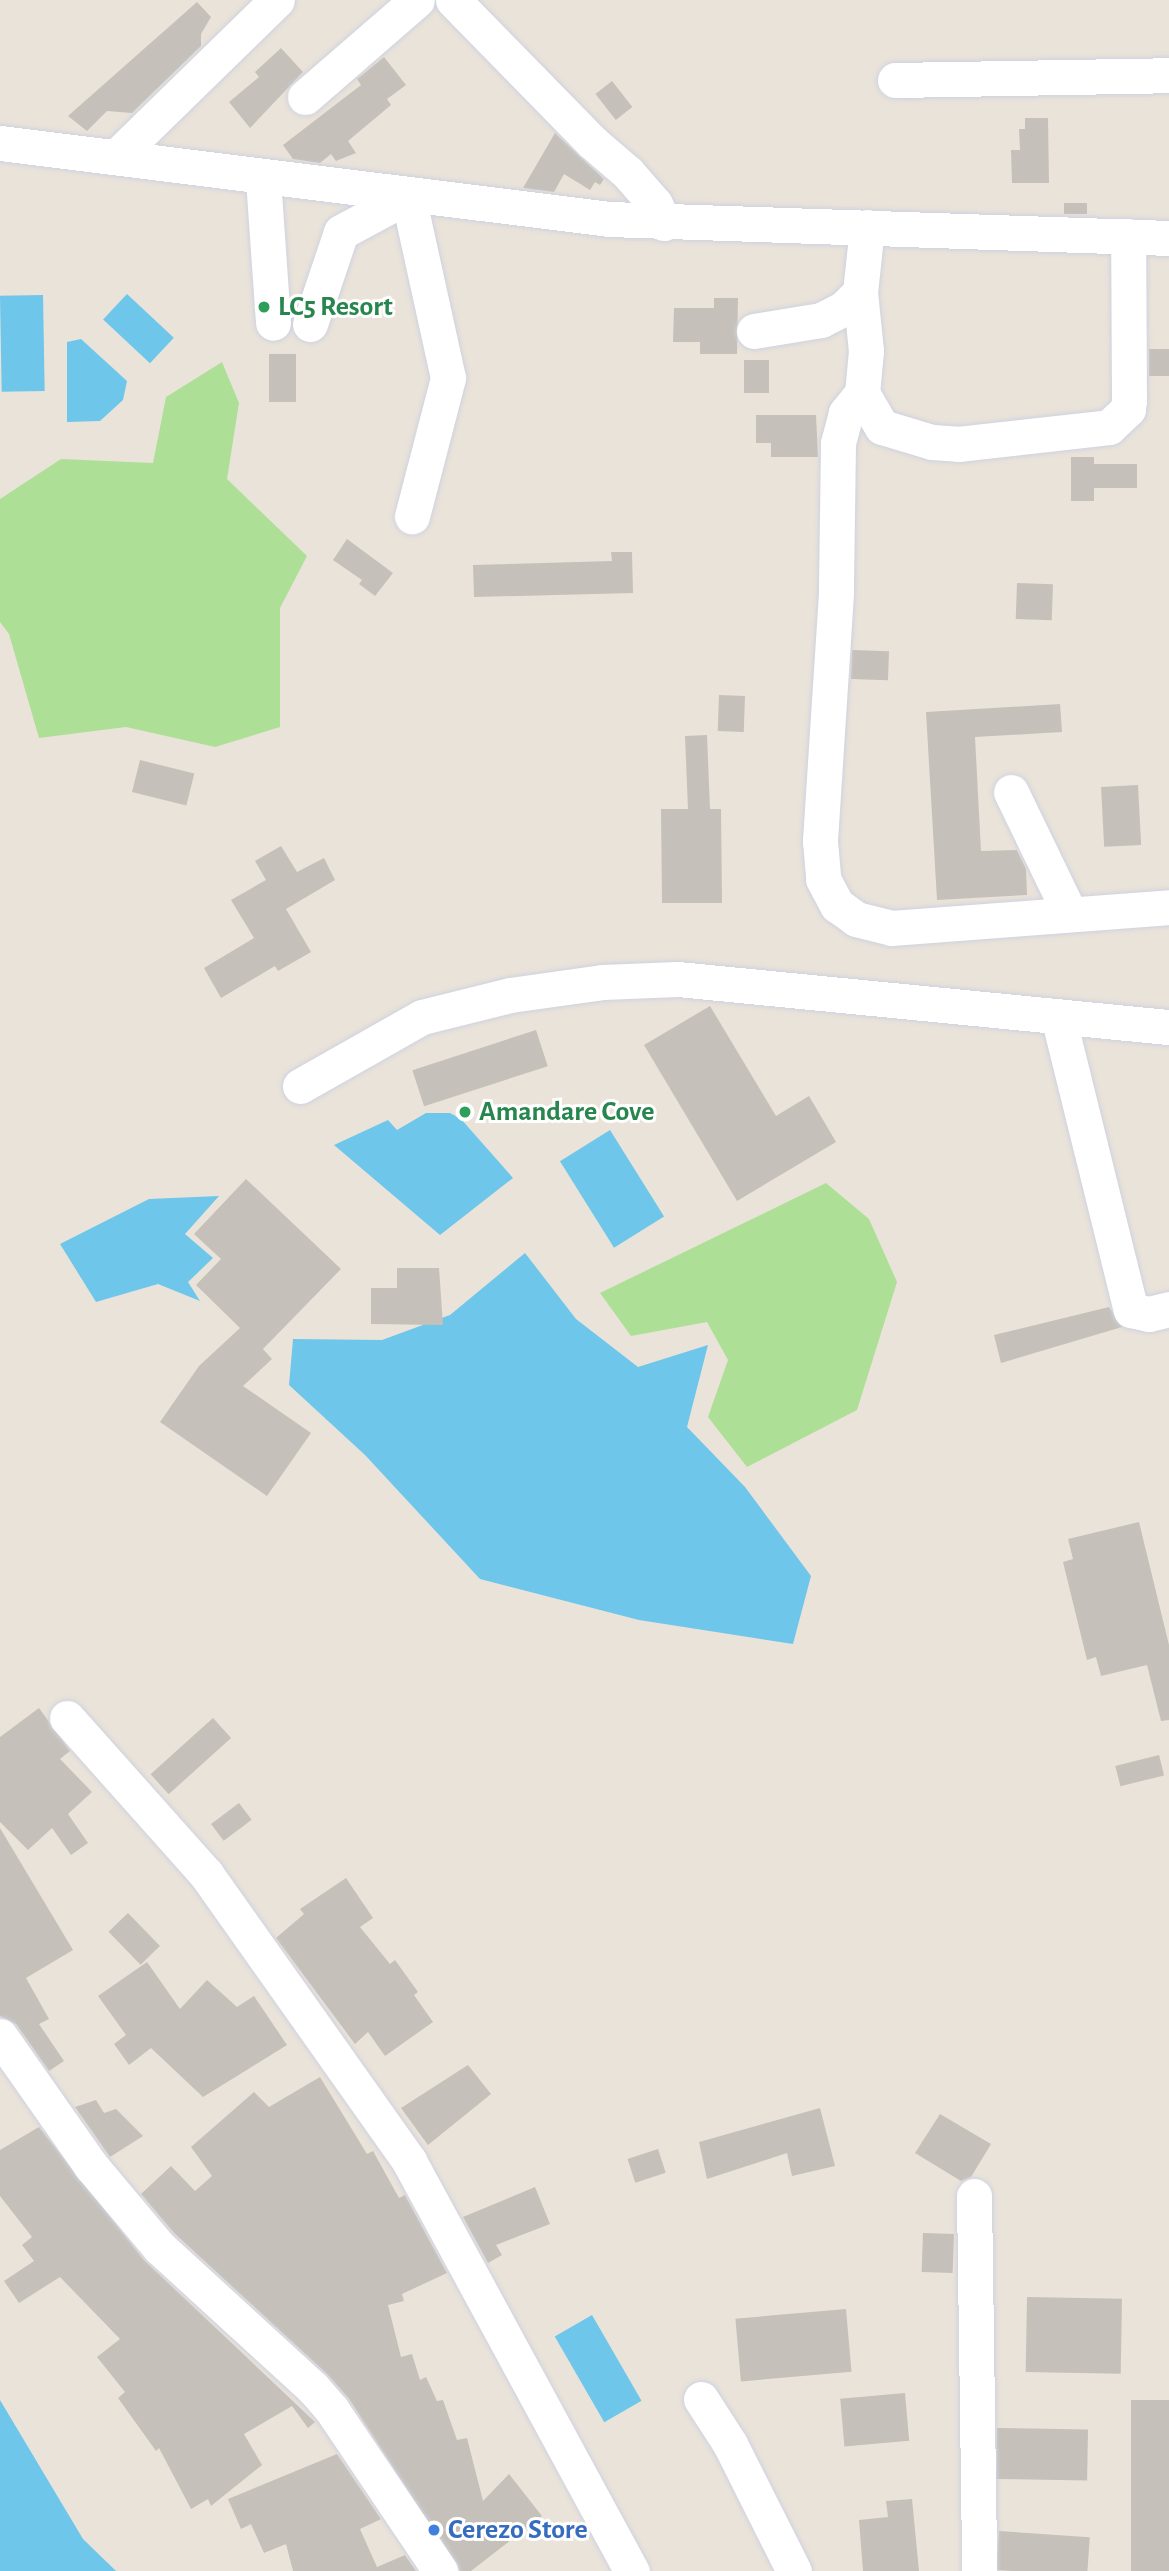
<!DOCTYPE html>
<html>
<head>
<meta charset="utf-8">
<style>
  body { margin:0 }
  #map { position:relative; width:1169px; height:2571px; overflow:hidden; background:#eae3d9; font-family:"Alegreya Sans",sans-serif }
  div>[style] { position:absolute }
  .green>* { inset:0; background:#aedf97 }
  .water>* { inset:0; background:#6ec6ea; transform-origin:0 0 }
  .building>* { inset:0; background:#c5c0b9; transform-origin:0 0 }
  .roads { filter:drop-shadow(0 0 2px #cfd2e0) drop-shadow(0 0 2px #cfd2e0) }
  .minor>* { height:35px; margin:-17.5px; padding:0 17.5px; transform-origin:17.5px; border-radius:17.5px; background:#fff }
  .dots>* { width:19px; height:19px; translate:-50% -50%; box-sizing:border-box; border:4px solid #fff; border-radius:50% }
  span { translate:-50% -50%; white-space:nowrap; text-align:center; line-height:1.15; -webkit-text-stroke:6px #fff; paint-order:stroke }
  .leisure-label { font-size:28px; color:#27864d; font-weight:700 }
  .left { translate:0 -50%; text-align:left }
  .shop-label { font-size:28px; color:#366cbe; font-weight:700 }
</style>
</head>
<body>
<div id="map">
  <div class="green">
    <i style="clip-path:polygon(222px 362px,239px 403px,227px 479px,307px 556px,280px 608px,280px 727px,215px 747px,126px 727px,39px 738px,9px 634px,0 622px,0 499px,61px 459px,153px 463px,166px 397px)"></i>
    <i style="clip-path:polygon(826px 1183px,869px 1219px,897px 1282px,857px 1410px,747px 1467px,708px 1417px,728px 1360px,707px 1322px,631px 1336px,600px 1293px)"></i>
  </div>
  <div class="water">
    <i style="left:127px;top:294px;width:64px;height:35px;rotate:43deg"></i>
    <i style="left:43px;top:295px;width:96px;height:43px;rotate:89deg"></i>
    <i style="clip-path:polygon(81px 339px,127px 381px,123px 400px,100px 421px,67px 422px,67px 342px)"></i>
    <i style="clip-path:polygon(426px 1113px,450px 1113px,461px 1119px,513px 1178px,440px 1235px,334px 1145px,388px 1120px,397px 1130px)"></i>
    <i style="left:610px;top:1130px;width:102px;height:59px;rotate:58deg"></i>
    <i style="clip-path:polygon(219px 1196px,185px 1234px,213px 1258px,188px 1282px,200px 1301px,158px 1284px,96px 1302px,60px 1244px,149px 1199px)"></i>
    <i style="clip-path:polygon(525px 1253px,576px 1319px,638px 1367px,708px 1345px,687px 1427px,745px 1487px,811px 1576px,793px 1644px,639px 1620px,480px 1579px,365px 1455px,289px 1385px,293px 1339px,382px 1340px,450px 1315px)"></i>
    <i style="left:592px;top:2315px;width:99px;height:43px;rotate:60deg"></i>
    <i style="clip-path:polygon(0 2400px,83px 2539px,116px 2571px,0 2571px)"></i>
  </div>
  <div class="building">
    <i style="clip-path:polygon(197px 2px,211px 17px,201px 34px,201px 46px,132px 113px,107px 111px,87px 131px,68px 116px)"></i>
    <i style="clip-path:polygon(281px 48px,303px 72px,250px 128px,229px 102px,259px 77px,255px 72px)"></i>
    <i style="clip-path:polygon(384px 57px,406px 85px,387px 99px,391px 105px,348px 141px,356px 153px,336px 161px,331px 154px,320px 163px,293px 159px,283px 145px,361px 85px,357px 79px)"></i>
    <i style="left:612px;top:81px;width:33px;height:21px;rotate:52deg"></i>
    <i style="clip-path:polygon(1025px 118px,1048px 118px,1049px 183px,1012px 183px,1011px 150px,1020px 150px,1019px 129px,1025px 129px)"></i>
    <i style="clip-path:polygon(555px 133px,604px 179px,600px 185px,595px 182px,590px 190px,564px 174px,554px 192px,523px 188px)"></i>
    <i style="left:1064px;top:203px;width:23px;height:11px"></i>
    <i style="clip-path:polygon(714px 298px,738px 298px,737px 354px,700px 354px,700px 342px,673px 342px,674px 308px,714px 308px)"></i>
    <i style="left:1169px;top:349px;width:27px;height:20px;rotate:90deg"></i>
    <i style="left:269px;top:354px;width:27px;height:48px"></i>
    <i style="left:744px;top:360px;width:25px;height:33px"></i>
    <i style="clip-path:polygon(756px 415px,816px 415px,818px 457px,771px 457px,771px 443px,756px 443px)"></i>
    <i style="clip-path:polygon(1071px 457px,1094px 457px,1094px 464px,1137px 464px,1137px 488px,1094px 488px,1094px 501px,1071px 501px)"></i>
    <i style="clip-path:polygon(347px 539px,393px 573px,375px 596px,359px 584px,362px 580px,333px 560px)"></i>
    <i style="clip-path:polygon(611px 552px,632px 552px,633px 593px,474px 597px,473px 565px,612px 561px)"></i>
    <i style="left:1017px;top:583px;width:36px;height:36px;rotate:2deg"></i>
    <i style="left:852px;top:650px;width:37px;height:29px;rotate:2deg"></i>
    <i style="left:719px;top:695px;width:26px;height:36px;rotate:2deg"></i>
    <i style="clip-path:polygon(1060px 704px,1062px 732px,975px 737px,981px 851px,1017px 850px,1026px 869px,1027px 895px,937px 900px,926px 712px)"></i>
    <i style="clip-path:polygon(707px 735px,710px 809px,721px 809px,722px 903px,662px 903px,661px 809px,688px 809px,685px 736px)"></i>
    <i style="left:140px;top:760px;width:56px;height:33px;rotate:14deg"></i>
    <i style="left:1138px;top:785px;width:60px;height:37px;rotate:87deg"></i>
    <i style="clip-path:polygon(281px 846px,297px 872px,324px 858px,335px 880px,286px 909px,311px 952px,278px 971px,275px 966px,221px 998px,204px 968px,254px 938px,231px 900px,266px 880px,255px 861px)"></i>
    <i style="clip-path:polygon(710px 1006px,776px 1116px,809px 1096px,836px 1142px,737px 1201px,644px 1045px)"></i>
    <i style="left:536px;top:1030px;width:38px;height:130px;rotate:72deg"></i>
    <i style="clip-path:polygon(246px 1179px,341px 1269px,263px 1349px,272px 1359px,243px 1386px,311px 1433px,267px 1496px,160px 1422px,199px 1366px,240px 1328px,196px 1285px,221px 1259px,194px 1234px)"></i>
    <i style="clip-path:polygon(397px 1268px,439px 1268px,443px 1325px,371px 1324px,371px 1288px,397px 1288px)"></i>
    <i style="clip-path:polygon(1109px 1307px,1122px 1327px,1001px 1363px,994px 1335px)"></i>
    <i style="clip-path:polygon(1139px 1522px,1169px 1645px,1169px 1720px,1161px 1721px,1147px 1665px,1101px 1676px,1096px 1657px,1087px 1660px,1063px 1562px,1073px 1559px,1068px 1539px)"></i>
    <i style="clip-path:polygon(39px 1708px,70px 1751px,60px 1759px,92px 1792px,68px 1814px,88px 1843px,71px 1855px,52px 1828px,28px 1850px,0 1822px,0 1737px)"></i>
    <i style="left:213px;top:1718px;width:27px;height:84px;rotate:48deg"></i>
    <i style="left:1159px;top:1755px;width:21px;height:45px;rotate:76deg"></i>
    <i style="left:239px;top:1803px;width:21px;height:35px;rotate:53deg"></i>
    <i style="clip-path:polygon(0 1828px,73px 1950px,26px 1978px,49px 2019px,39px 2024px,64px 2061px,49px 2071px,16px 2024px,0 2016px)"></i>
    <i style="clip-path:polygon(346px 1878px,373px 1918px,360px 1927px,390px 1964px,395px 1960px,418px 1992px,414px 1995px,433px 2022px,385px 2056px,368px 2032px,355px 2044px,276px 1938px,304px 1914px,300px 1909px)"></i>
    <i style="left:128px;top:1913px;width:46px;height:27px;rotate:46deg"></i>
    <i style="clip-path:polygon(147px 1962px,180px 2009px,207px 1980px,237px 2007px,254px 1996px,287px 2045px,203px 2097px,151px 2048px,129px 2065px,114px 2044px,126px 2035px,98px 1996px)"></i>
    <i style="clip-path:polygon(468px 2065px,491px 2094px,428px 2145px,401px 2108px)"></i>
    <i style="clip-path:polygon(320px 2077px,367px 2154px,373px 2151px,399px 2198px,405px 2195px,447px 2273px,402px 2294px,404px 2301px,388px 2305px,401px 2357px,412px 2354px,420px 2380px,426px 2377px,437px 2401px,443px 2400px,457px 2440px,467px 2438px,483px 2501px,509px 2474px,542px 2516px,471px 2571px,460px 2571px,349px 2399px,328px 2375px,174px 2233px,141px 2194px,171px 2166px,195px 2191px,212px 2176px,191px 2147px,254px 2092px,269px 2107px)"></i>
    <i style="clip-path:polygon(96px 2100px,104px 2113px,116px 2109px,143px 2136px,110px 2157px,75px 2107px)"></i>
    <i style="clip-path:polygon(820px 2108px,835px 2166px,792px 2176px,787px 2153px,707px 2179px,699px 2142px)"></i>
    <i style="clip-path:polygon(940px 2114px,991px 2144px,971px 2177px,961px 2181px,915px 2153px)"></i>
    <i style="clip-path:polygon(39px 2127px,144px 2260px,315px 2422px,308px 2428px,292px 2406px,244px 2434px,262px 2465px,211px 2506px,208px 2499px,191px 2509px,159px 2448px,156px 2451px,118px 2398px,125px 2392px,97px 2357px,120px 2339px,60px 2277px,19px 2303px,4px 2281px,34px 2261px,22px 2245px,32px 2237px,0 2196px,0 2150px)"></i>
    <i style="left:658px;top:2149px;width:25px;height:32px;rotate:72deg"></i>
    <i style="clip-path:polygon(535px 2187px,550px 2224px,496px 2245px,502px 2255px,488px 2263px,463px 2217px)"></i>
    <i style="left:923px;top:2233px;width:31px;height:39px;rotate:2deg"></i>
    <i style="left:1027px;top:2297px;width:95px;height:75px;rotate:1deg"></i>
    <i style="left:846px;top:2309px;width:63px;height:111px;rotate:85deg"></i>
    <i style="left:905px;top:2393px;width:48px;height:65px;rotate:85deg"></i>
    <i style="left:1131px;top:2400px;width:38px;height:171px"></i>
    <i style="left:997px;top:2428px;width:91px;height:51px;rotate:1deg"></i>
    <i style="clip-path:polygon(337px 2454px,381px 2519px,360px 2529px,377px 2567px,405px 2555px,416px 2571px,293px 2571px,286px 2544px,264px 2553px,251px 2524px,241px 2529px,228px 2499px)"></i>
    <i style="clip-path:polygon(912px 2499px,919px 2571px,863px 2571px,859px 2520px,888px 2517px,886px 2501px)"></i>
    <i style="left:999px;top:2531px;width:91px;height:39px;rotate:4deg"></i>
  </div>
  <div class="roads">
    <div class="minor">
      <i style="left:453px;top:0;width:199px;rotate:45.6deg"></i>
      <i style="left:592px;top:142px;width:48px;rotate:40.7deg"></i>
      <i style="left:628px;top:173px;width:41px;rotate:48.9deg"></i>
      <i style="left:655px;top:204px;width:21px;rotate:65deg"></i>
      <i style="left:895px;top:80px;width:274px;rotate:-1deg"></i>
      <i style="left:305px;top:97px;width:148px;rotate:-40.9deg"></i>
      <i style="left:0;top:143px;width:614px;rotate:7.11deg"></i>
      <i style="left:609px;top:219px;width:560px;rotate:1.94deg"></i>
      <i style="left:118px;top:155px;width:222px;rotate:-44.3deg"></i>
      <i style="left:263px;top:179px;width:144px;rotate:86deg"></i>
      <i style="left:867px;top:227px;width:65px;rotate:96.1deg"></i>
      <i style="left:860px;top:292px;width:59px;rotate:84.2deg"></i>
      <i style="left:866px;top:351px;width:42px;rotate:95.4deg"></i>
      <i style="left:862px;top:393px;width:26px;rotate:129deg"></i>
      <i style="left:846px;top:413px;width:31px;rotate:105deg"></i>
      <i style="left:838px;top:443px;width:150px;rotate:90.8deg"></i>
      <i style="left:836px;top:593px;width:249px;rotate:93.7deg"></i>
      <i style="left:820px;top:841px;width:38px;rotate:85deg"></i>
      <i style="left:823px;top:879px;width:30px;rotate:62deg"></i>
      <i style="left:837px;top:905px;width:24px;rotate:36deg"></i>
      <i style="left:856px;top:919px;width:37px;rotate:14deg"></i>
      <i style="left:892px;top:928px;width:278px;rotate:-4.3deg"></i>
      <i style="left:310px;top:324px;width:97px;rotate:-71.4deg"></i>
      <i style="left:341px;top:232px;width:76px;rotate:-28.2deg"></i>
      <i style="left:408px;top:196px;width:186px;rotate:77.6deg"></i>
      <i style="left:448px;top:378px;width:143px;rotate:104.6deg"></i>
      <i style="left:754px;top:331px;width:68px;rotate:-9.3deg"></i>
      <i style="left:821px;top:320px;width:25px;rotate:-27deg"></i>
      <i style="left:843px;top:309px;width:24px;rotate:-45deg"></i>
      <i style="left:862px;top:393px;width:39px;rotate:60deg"></i>
      <i style="left:882px;top:427px;width:52px;rotate:16.7deg"></i>
      <i style="left:932px;top:442px;width:26px;rotate:4deg"></i>
      <i style="left:958px;top:444px;width:152px;rotate:-6.4deg"></i>
      <i style="left:1109px;top:427px;width:26px;rotate:-43deg"></i>
      <i style="left:1128px;top:409px;width:9px;rotate:-84deg"></i>
      <i style="left:1129px;top:400px;width:164px;rotate:-90.3deg"></i>
      <i style="left:1011px;top:792px;width:133px;rotate:64.2deg"></i>
      <i style="left:1058px;top:1016px;width:303px;rotate:76.1deg"></i>
      <i style="left:1131px;top:1310px;width:18px;rotate:13deg"></i>
      <i style="left:1149px;top:1314px;width:21px;rotate:-14deg"></i>
      <i style="left:300px;top:1086px;width:140px;rotate:-29.5deg"></i>
      <i style="left:422px;top:1017px;width:91px;rotate:-14deg"></i>
      <i style="left:510px;top:995px;width:93px;rotate:-8deg"></i>
      <i style="left:602px;top:982px;width:76px;rotate:-2.3deg"></i>
      <i style="left:678px;top:979px;width:493px;rotate:5.6deg"></i>
      <i style="left:67px;top:1718px;width:209px;rotate:48.3deg"></i>
      <i style="left:206px;top:1874px;width:352px;rotate:54.7deg"></i>
      <i style="left:409px;top:2161px;width:467px;rotate:61.5deg"></i>
      <i style="left:0;top:2036px;width:159px;rotate:55deg"></i>
      <i style="left:91px;top:2166px;width:106px;rotate:50deg"></i>
      <i style="left:159px;top:2247px;width:209px;rotate:42.5deg"></i>
      <i style="left:313px;top:2388px;width:29px;rotate:49deg"></i>
      <i style="left:332px;top:2410px;width:194px;rotate:56.1deg"></i>
      <i style="left:974px;top:2196px;width:375px;rotate:89.2deg"></i>
      <i style="left:701px;top:2399px;width:54px;rotate:57.2deg"></i>
      <i style="left:730px;top:2444px;width:142px;rotate:63.3deg"></i>
    </div>
  </div>
  <div class="dots">
    <i style="left:264px;top:307px;background:#2e9e5b"></i>
    <i style="left:465px;top:1112px;background:#2e9e5b"></i>
    <i style="left:434px;top:2530px;background:#3f7fe0"></i>
  </div>
  <div class="leisure-label">
    <span class="left" style="left:278px;top:307px">LC5 Resort</span>
    <span class="left" style="left:479px;top:1112px">Amandare Cove</span>
  </div>
  <div class="shop-label">
    <span class="left" style="left:448px;top:2530px">Cerezo Store</span>
  </div>
</div>
</body>
</html>
